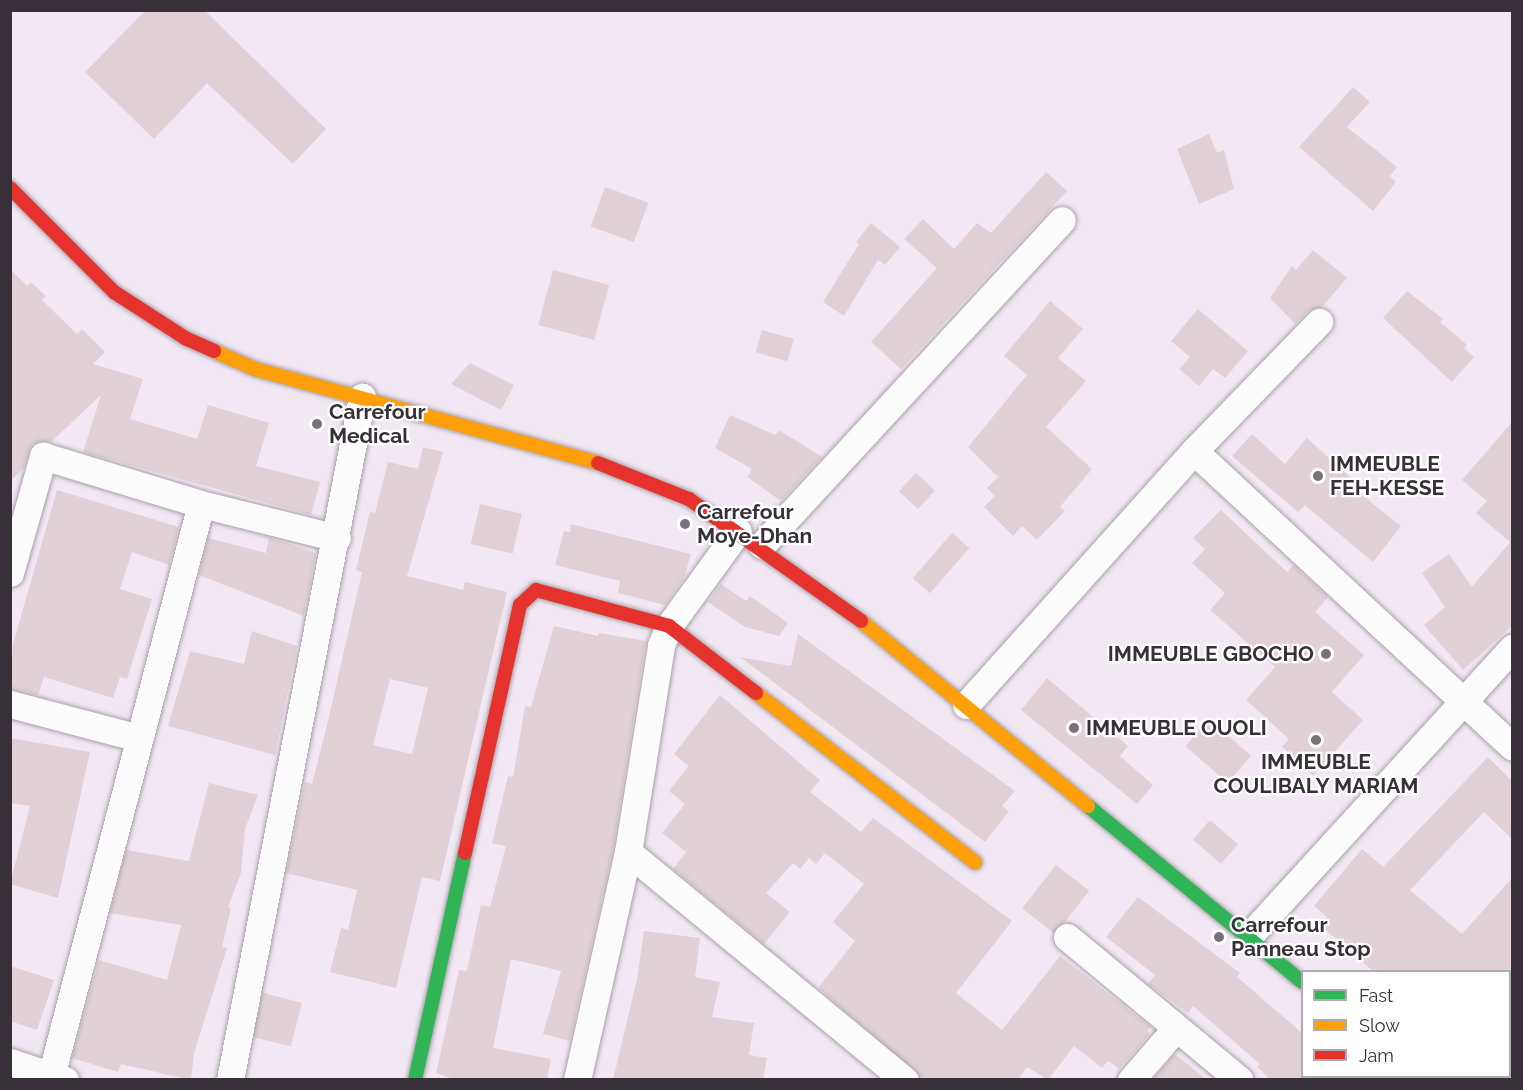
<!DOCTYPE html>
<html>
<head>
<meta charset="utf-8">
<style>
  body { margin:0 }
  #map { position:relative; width:1523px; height:1090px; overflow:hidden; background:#f2e8f4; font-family:Raleway,sans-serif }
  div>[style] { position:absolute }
  .building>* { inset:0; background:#e0d1d6; transform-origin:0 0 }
  .roads { filter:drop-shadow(0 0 2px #a8a1a9) drop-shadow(0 0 2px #a8a1a9) }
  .street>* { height:27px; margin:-13.5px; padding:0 13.5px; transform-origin:13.5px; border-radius:13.5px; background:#fdfcfd }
  .fast>* { height:14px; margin:-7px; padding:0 7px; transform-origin:7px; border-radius:7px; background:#30b455 }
  .slow>* { height:14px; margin:-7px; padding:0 7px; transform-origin:7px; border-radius:7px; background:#ff9f0a }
  .jam>* { height:14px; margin:-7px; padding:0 7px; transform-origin:7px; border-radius:7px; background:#e5322d }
  .dots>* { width:16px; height:16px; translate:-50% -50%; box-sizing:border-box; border:3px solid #fff; border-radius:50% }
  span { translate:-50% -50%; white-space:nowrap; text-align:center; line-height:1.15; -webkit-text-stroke:4.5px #fff; paint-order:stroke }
  .poi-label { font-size:21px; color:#373038; font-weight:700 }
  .left { translate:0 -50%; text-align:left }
  .right { translate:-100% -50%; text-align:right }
  .frame { position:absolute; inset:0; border:12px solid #373038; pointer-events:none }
  .legend { position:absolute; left:1301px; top:970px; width:210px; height:108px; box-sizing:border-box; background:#fff; border:2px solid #afacaf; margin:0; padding:8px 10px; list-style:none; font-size:18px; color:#373038 }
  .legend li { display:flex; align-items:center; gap:12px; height:30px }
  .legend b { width:30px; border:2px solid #afacaf }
</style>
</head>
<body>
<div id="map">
  <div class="building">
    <i style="clip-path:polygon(146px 10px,204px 10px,326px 129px,293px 164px,207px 83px,154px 139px,85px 72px)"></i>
    <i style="clip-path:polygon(1353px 87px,1370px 102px,1347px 127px,1397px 167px,1390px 176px,1396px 182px,1373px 211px,1299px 147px)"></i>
    <i style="clip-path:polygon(1209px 134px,1217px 153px,1224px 150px,1234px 189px,1199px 204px,1177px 149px)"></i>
    <i style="clip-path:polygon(1046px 172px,1067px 191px,901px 369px,871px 342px,937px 268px,904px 239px,923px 219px,954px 249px,977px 223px,991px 233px)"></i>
    <i style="left:605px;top:187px;width:46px;height:42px;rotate:20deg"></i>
    <i style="clip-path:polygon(871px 223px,900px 247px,885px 265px,878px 260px,844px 316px,823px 302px,859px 244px,856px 242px)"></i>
    <i style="clip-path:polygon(1313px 250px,1347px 278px,1322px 307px,1308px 311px,1295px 324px,1270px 298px,1292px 266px,1296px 270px)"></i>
    <i style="clip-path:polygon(10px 269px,27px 286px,31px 282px,46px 296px,42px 300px,77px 334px,82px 329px,105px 352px,93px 364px,143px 379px,130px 419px,197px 439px,208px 405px,269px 423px,256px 466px,320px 482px,311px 515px,83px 452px,101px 395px,51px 442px,40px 441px,32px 445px,23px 469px,10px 481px)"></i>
    <i style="left:553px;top:270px;width:58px;height:57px;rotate:15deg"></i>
    <i style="clip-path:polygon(1407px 291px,1443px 319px,1440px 322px,1467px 345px,1464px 348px,1474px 357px,1452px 382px,1383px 318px)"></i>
    <i style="clip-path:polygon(1050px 301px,1083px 329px,1058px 358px,1086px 381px,1046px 427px,1092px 469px,1060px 507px,1065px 511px,1037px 540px,1022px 526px,1013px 536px,984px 507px,995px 496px,987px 488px,998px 477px,968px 447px,1027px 375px,1004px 356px)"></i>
    <i style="clip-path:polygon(1198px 309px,1248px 351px,1225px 378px,1213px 369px,1199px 386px,1179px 369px,1190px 357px,1171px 341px)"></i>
    <i style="left:762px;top:330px;width:33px;height:23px;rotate:16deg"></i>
    <i style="clip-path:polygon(470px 363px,514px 385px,501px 410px,451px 384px)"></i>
    <i style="clip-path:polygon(730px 415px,775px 435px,779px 430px,822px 457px,781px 501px,747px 477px,752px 469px,715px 448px)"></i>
    <i style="clip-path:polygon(1512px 422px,1512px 626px,1463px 670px,1424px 625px,1445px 607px,1422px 573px,1449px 554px,1472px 587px,1510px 542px,1476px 513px,1487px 501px,1462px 480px)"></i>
    <i style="clip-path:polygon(1252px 434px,1285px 464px,1307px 438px,1362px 488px,1358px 492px,1401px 526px,1373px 562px,1305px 505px,1298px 512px,1232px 456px)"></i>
    <i style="clip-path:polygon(evenodd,423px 447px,443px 452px,407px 576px,463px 590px,465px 582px,507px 592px,440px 881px,422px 877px,396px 988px,330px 972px,341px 928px,348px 930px,357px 890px,286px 873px,305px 782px,312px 784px,328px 721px,362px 572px,356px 570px,370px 512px,375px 513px,388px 462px,418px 469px,423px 447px,390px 679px,428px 688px,412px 754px,373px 745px,390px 679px)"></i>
    <i style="left:916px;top:473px;width:26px;height:25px;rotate:43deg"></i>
    <i style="clip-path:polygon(57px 490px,179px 527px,169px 565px,132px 552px,120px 589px,152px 599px,127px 679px,120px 677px,113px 698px,44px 677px,38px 695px,10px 689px,13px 644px)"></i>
    <i style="left:480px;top:504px;width:43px;height:41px;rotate:13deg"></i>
    <i style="clip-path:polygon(1221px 510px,1287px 572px,1293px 565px,1328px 597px,1315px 612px,1364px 655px,1332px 692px,1363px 720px,1313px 776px,1282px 747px,1289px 739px,1246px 700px,1275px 667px,1210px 610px,1225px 593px,1192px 563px,1205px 549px,1193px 538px)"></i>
    <i style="clip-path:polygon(571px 524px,691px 554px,684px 578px,665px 605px,618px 593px,620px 581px,555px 565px,564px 531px,570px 532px)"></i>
    <i style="left:952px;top:533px;width:23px;height:60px;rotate:41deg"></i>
    <i style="clip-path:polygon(269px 537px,316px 553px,304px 616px,199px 575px,208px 538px,266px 553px)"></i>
    <i style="clip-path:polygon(721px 584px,746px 601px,750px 596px,788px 623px,779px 636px,745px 627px,708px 602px)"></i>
    <i style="clip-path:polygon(554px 626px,598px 636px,599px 633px,646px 641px,613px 849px,570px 1041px,543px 1034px,561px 971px,511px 959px,493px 1048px,551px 1059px,547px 1080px,457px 1080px,436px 1073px,459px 970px,467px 971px,481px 905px,490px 907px,506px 846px,492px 843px,508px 776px,513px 777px,525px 706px,531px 707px)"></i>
    <i style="clip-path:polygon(252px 631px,297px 646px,275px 755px,168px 726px,190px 651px,244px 664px)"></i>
    <i style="clip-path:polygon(798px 634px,1015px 791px,1002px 806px,1009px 811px,985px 842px,740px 657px,791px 666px)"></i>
    <i style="clip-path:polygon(1047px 678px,1128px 746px,1120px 756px,1153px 785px,1137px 804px,1021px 710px)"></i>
    <i style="clip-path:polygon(720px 695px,820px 780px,810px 792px,861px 832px,873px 818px,1012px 921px,956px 993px,1002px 1030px,1060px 956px,1151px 1027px,1147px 1031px,1150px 1034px,1119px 1069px,1108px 1061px,1102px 1068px,1074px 1046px,1048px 1080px,1027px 1067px,1018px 1080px,924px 1080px,818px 988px,855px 941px,833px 922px,864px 884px,825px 853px,816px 864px,809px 858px,800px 869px,793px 863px,766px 893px,790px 912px,764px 944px,673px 869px,686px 852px,662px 833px,685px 804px,669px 791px,689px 766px,674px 754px)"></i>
    <i style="left:1209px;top:719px;width:56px;height:36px;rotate:41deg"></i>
    <i style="clip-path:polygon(10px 738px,90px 752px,58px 898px,10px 884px,30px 806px,10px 803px)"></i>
    <i style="clip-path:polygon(1488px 757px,1512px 781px,1512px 839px,1484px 812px,1410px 890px,1462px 934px,1512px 878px,1512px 972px,1374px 972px,1320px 925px,1327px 917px,1314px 906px,1362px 849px,1383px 867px)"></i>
    <i style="clip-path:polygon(209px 783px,258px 795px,245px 829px,241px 873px,228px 907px,231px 908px,222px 947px,227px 948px,194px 1053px,191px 1080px,121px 1064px,118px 1072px,72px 1058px,99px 960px,167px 980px,181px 925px,110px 913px,126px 850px,189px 861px)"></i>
    <i style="left:1210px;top:820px;width:37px;height:26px;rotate:41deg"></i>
    <i style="left:1056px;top:865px;width:42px;height:55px;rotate:38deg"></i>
    <i style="clip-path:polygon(1138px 897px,1240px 973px,1237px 977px,1302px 1033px,1302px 1080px,1271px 1080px,1257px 1067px,1260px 1064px,1193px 1006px,1188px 1013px,1148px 984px,1155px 975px,1106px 937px)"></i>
    <i style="clip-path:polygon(644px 931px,700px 938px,695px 977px,720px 982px,712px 1017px,754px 1023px,749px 1055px,767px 1058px,763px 1080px,613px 1080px,637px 979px)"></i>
    <i style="clip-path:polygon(10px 966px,54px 980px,37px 1030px,10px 1021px)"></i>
    <i style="left:263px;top:993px;width:40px;height:45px;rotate:14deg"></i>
    <i style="clip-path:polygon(1175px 1054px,1207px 1080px,1152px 1080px)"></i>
  </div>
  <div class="roads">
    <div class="street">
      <i style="left:1194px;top:451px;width:434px;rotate:42.9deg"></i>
      <i style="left:762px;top:545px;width:442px;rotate:-47.3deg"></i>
      <i style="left:10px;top:573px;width:122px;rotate:-74.2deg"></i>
      <i style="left:43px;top:456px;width:165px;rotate:16.9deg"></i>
      <i style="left:201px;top:504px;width:140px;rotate:14deg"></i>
      <i style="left:10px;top:704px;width:133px;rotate:14.8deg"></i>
      <i style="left:966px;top:705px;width:341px;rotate:-48.1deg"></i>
      <i style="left:1194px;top:451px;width:180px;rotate:-45.9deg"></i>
      <i style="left:628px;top:852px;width:359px;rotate:39.5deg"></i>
      <i style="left:1250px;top:935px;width:389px;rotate:-47.6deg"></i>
      <i style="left:1067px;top:937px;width:224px;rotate:39.6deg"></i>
      <i style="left:10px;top:1062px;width:58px;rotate:18.1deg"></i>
      <i style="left:51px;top:1076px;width:591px;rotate:-75.31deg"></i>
      <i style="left:230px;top:1080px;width:696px;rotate:-79.06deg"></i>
      <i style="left:577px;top:1080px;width:234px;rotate:-77.4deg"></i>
      <i style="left:628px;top:852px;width:210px;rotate:-80.9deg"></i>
      <i style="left:661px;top:645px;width:21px;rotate:-67deg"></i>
      <i style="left:669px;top:626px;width:117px;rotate:-54deg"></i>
      <i style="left:1131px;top:1080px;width:69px;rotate:-49.1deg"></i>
    </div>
    <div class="fast">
      <i style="left:1088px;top:806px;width:277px;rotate:39.4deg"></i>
      <i style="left:1410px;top:1076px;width:5px;rotate:53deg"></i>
      <i style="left:415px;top:1080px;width:232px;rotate:-77.6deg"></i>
    </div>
    <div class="slow">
      <i style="left:214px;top:351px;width:45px;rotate:23.7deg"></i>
      <i style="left:255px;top:369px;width:356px;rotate:15.3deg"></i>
      <i style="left:861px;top:621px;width:293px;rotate:39.2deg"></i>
      <i style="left:756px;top:693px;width:277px;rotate:37.7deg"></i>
    </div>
    <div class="jam">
      <i style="left:10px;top:188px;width:147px;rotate:45deg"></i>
      <i style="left:114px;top:292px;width:85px;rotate:32.9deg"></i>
      <i style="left:185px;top:338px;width:32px;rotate:24deg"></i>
      <i style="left:598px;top:463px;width:98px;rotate:21.6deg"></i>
      <i style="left:689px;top:499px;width:211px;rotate:35.3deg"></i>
      <i style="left:465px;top:853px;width:254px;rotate:-77.5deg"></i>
      <i style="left:520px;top:605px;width:22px;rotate:-43deg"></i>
      <i style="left:536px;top:590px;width:138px;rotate:15.1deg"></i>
      <i style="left:669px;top:626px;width:110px;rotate:37.6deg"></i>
    </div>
  </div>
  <div class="dots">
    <i style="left:317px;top:424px;background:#78707a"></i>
    <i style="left:1318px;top:476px;background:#78707a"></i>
    <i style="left:685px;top:524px;background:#78707a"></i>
    <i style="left:1326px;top:654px;background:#78707a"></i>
    <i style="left:1074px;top:728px;background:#78707a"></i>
    <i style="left:1316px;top:740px;background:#78707a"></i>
    <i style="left:1219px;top:937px;background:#78707a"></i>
  </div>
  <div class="poi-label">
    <span class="left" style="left:329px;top:424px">Carrefour<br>Medical</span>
    <span class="left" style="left:1330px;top:476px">IMMEUBLE<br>FEH-KESSE</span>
    <span class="left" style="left:697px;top:524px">Carrefour<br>Moye-Dhan</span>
    <span class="right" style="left:1314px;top:654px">IMMEUBLE GBOCHO</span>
    <span class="left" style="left:1086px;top:728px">IMMEUBLE OUOLI</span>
    <span style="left:1316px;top:774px">IMMEUBLE<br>COULIBALY MARIAM</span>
    <span class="left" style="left:1231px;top:937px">Carrefour<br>Panneau Stop</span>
  </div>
  <div class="frame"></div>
  <ul class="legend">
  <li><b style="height:8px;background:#30b455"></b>Fast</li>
  <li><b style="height:8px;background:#ff9f0a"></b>Slow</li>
  <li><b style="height:8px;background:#e5322d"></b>Jam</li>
  </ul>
</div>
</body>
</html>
